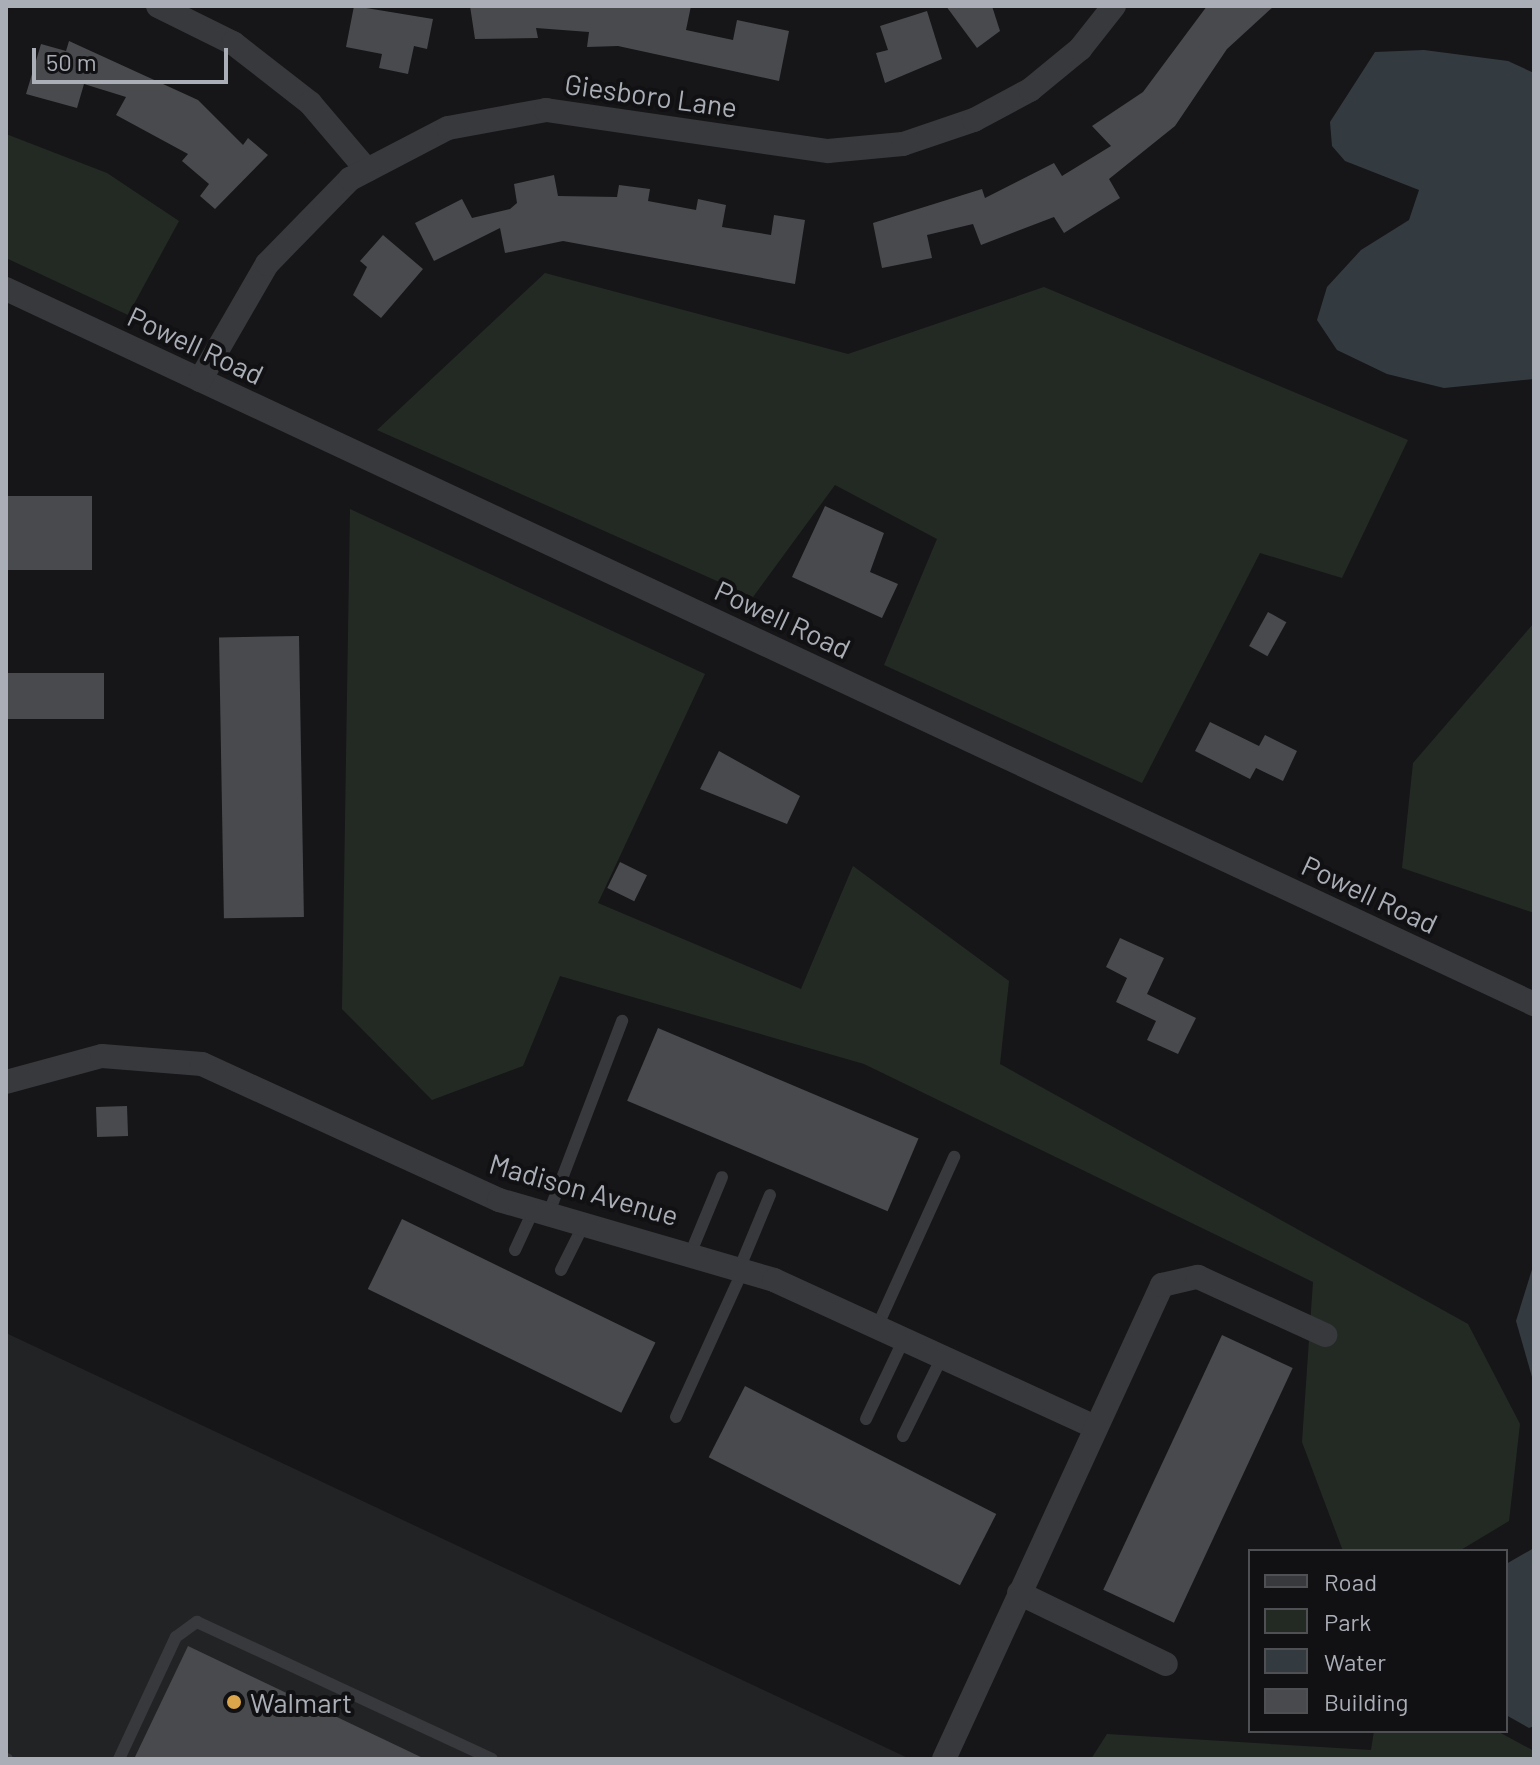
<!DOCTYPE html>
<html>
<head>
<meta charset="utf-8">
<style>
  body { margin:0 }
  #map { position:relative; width:1540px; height:1765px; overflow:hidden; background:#161618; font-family:Barlow,sans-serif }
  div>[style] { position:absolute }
  .built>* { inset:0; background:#222325 }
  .green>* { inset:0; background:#232a24 }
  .water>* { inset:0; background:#333b41 }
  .building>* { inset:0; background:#484a4d; transform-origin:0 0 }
  .lane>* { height:12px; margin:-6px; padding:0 6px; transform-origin:6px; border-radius:6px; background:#38393c }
  .street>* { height:24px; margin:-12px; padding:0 12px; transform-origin:12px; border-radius:12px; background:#38393c }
  .dots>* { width:22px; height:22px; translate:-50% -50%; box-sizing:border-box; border:4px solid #111113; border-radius:50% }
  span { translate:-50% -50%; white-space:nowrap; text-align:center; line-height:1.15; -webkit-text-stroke:8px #111113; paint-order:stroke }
  .street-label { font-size:28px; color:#aaaeb6 }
  .poi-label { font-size:28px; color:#aaaeb6 }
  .left { translate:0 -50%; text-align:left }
  .frame { position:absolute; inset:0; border:8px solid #aaaeb6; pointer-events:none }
  .legend { position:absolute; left:1248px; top:1549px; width:260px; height:184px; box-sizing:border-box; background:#111113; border:2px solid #4e5054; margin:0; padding:10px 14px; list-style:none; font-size:24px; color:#aaaeb6 }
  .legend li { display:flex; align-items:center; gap:16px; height:40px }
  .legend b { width:40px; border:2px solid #4e5054 }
  .scale { position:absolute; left:32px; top:48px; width:196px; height:36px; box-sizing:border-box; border:4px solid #aaaeb6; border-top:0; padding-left:10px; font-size:24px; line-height:28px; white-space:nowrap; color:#aaaeb6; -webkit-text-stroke:6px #111113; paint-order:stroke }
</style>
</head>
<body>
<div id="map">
  <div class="built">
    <i style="clip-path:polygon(6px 1333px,910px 1759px,6px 1759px)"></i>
  </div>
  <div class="green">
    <i style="clip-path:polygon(6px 134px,107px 173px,179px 221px,128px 315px,6px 258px)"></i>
    <i style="clip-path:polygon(545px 273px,848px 354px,1044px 287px,1408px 440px,1342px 578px,1260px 553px,1142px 783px,884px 665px,937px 539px,835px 485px,753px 597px,377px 430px)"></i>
    <i style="clip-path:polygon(350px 509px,705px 674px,598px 903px,801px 989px,853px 866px,1009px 981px,1000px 1064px,1468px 1324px,1520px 1424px,1509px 1521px,1459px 1551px,1343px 1551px,1302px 1442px,1313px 1282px,864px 1064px,560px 976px,523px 1066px,432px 1100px,342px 1009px)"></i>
    <i style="clip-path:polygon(1534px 623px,1534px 913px,1402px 868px,1413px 763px)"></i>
    <i style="clip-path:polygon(1374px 1731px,1497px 1731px,1534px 1751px,1534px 1759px,1091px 1759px,1107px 1734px,1371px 1750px)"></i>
  </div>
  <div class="water">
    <i style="clip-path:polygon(1424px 50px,1508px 61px,1534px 73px,1534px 379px,1444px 388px,1387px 374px,1337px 350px,1317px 320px,1327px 287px,1361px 250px,1409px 220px,1419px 190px,1345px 161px,1332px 146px,1330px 122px,1375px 52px)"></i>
    <i style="clip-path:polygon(1534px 1263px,1534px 1384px,1516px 1321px)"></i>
    <i style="clip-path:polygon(1534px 1548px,1534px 1726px,1529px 1728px,1506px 1715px,1506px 1564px)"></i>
  </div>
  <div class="building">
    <i style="clip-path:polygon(354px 6px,433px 19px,427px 49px,414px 46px,408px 74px,379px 68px,382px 54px,346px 47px)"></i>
    <i style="clip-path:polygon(470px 6px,691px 6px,686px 30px,733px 40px,737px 20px,789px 31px,779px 81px,618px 46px,587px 47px,589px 32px,536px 28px,538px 38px,475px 39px)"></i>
    <i style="clip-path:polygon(946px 6px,992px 6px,1000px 31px,977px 48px)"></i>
    <i style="clip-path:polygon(1207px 6px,1274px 6px,1227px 49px,1175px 126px,1109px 179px,1120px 198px,1064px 233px,1054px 217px,981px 245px,973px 224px,927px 235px,932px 258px,882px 268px,873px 223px,982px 189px,985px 198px,1054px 163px,1062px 176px,1111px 146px,1092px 126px,1143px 92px)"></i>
    <i style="clip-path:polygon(927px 11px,942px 59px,885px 83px,876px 53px,888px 50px,880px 26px)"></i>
    <i style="clip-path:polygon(69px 41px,198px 100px,243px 145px,248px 138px,268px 155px,215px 209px,200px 196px,209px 184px,182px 161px,188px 154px,116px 115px,126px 97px,84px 84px,77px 108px,26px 94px,41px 44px,66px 51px)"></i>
    <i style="clip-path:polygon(554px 175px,558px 196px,617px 197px,619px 185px,650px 189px,648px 201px,696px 210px,698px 199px,726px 205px,722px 227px,771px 235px,774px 215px,805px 220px,795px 284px,563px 241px,505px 253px,500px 228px,434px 261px,415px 223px,462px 199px,472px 218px,510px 209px,517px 203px,514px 184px)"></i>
    <i style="clip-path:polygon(383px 235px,423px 269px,381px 318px,353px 295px,367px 267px,360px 261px)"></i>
    <i style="left:92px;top:496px;width:74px;height:86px;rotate:90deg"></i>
    <i style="clip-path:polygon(825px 506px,884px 533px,870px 572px,898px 584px,882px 618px,792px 577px)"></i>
    <i style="left:1268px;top:612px;width:21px;height:39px;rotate:29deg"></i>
    <i style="left:299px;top:636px;width:281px;height:80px;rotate:89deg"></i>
    <i style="left:104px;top:673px;width:46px;height:96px;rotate:90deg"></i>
    <i style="clip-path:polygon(1210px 722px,1259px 746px,1265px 735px,1297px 751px,1283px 781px,1256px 768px,1250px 779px,1195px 751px)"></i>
    <i style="clip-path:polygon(719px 751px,800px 796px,787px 824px,700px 789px)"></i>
    <i style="left:620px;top:862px;width:30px;height:29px;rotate:26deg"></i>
    <i style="clip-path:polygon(1120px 938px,1164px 958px,1147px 994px,1196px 1018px,1178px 1054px,1147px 1040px,1156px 1021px,1116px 1002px,1127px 978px,1106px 967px)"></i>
    <i style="left:658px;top:1028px;width:283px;height:79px;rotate:23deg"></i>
    <i style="left:127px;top:1106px;width:30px;height:31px;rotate:88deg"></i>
    <i style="left:402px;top:1219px;width:282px;height:78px;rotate:26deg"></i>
    <i style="left:1222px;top:1335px;width:78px;height:281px;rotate:25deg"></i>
    <i style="left:745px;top:1386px;width:282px;height:80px;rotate:27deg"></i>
    <i style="clip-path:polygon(188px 1646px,425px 1759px,134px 1759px)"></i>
  </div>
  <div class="lane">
    <i style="left:548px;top:1215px;width:208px;rotate:-69.1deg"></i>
    <i style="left:515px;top:1250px;width:43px;rotate:-65.2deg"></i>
    <i style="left:691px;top:1252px;width:81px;rotate:-67.5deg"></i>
    <i style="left:740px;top:1267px;width:78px;rotate:-67.4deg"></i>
    <i style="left:561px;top:1270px;width:51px;rotate:-63.4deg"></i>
    <i style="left:877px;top:1327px;width:187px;rotate:-65.6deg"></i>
    <i style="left:676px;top:1417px;width:164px;rotate:-65.5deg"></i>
    <i style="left:866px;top:1419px;width:89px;rotate:-64.6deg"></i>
    <i style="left:903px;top:1436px;width:88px;rotate:-63.7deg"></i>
    <i style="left:6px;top:1759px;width:1px"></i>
    <i style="left:119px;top:1759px;width:135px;rotate:-65deg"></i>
    <i style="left:176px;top:1637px;width:26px;rotate:-36deg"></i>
    <i style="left:197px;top:1622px;width:325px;rotate:24.9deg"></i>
  </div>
  <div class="street">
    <i style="left:158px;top:6px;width:84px;rotate:26.3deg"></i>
    <i style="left:233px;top:43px;width:98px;rotate:37.9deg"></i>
    <i style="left:310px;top:103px;width:88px;rotate:49.6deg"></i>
    <i style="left:6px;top:289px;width:1687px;rotate:25.08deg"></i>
    <i style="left:200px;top:380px;width:134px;rotate:-60deg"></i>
    <i style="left:267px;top:264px;width:119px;rotate:-45.7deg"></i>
    <i style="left:350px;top:179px;width:110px;rotate:-27.5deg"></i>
    <i style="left:448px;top:128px;width:100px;rotate:-10.4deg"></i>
    <i style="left:546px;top:110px;width:285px;rotate:8.3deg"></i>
    <i style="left:828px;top:151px;width:75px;rotate:-5.3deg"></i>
    <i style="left:903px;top:144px;width:75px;rotate:-18.7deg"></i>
    <i style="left:974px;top:120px;width:64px;rotate:-28.2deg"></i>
    <i style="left:1030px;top:90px;width:65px;rotate:-39.4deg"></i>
    <i style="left:1080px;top:49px;width:55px;rotate:-51.7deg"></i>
    <i style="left:6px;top:1082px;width:99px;rotate:-15.2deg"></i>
    <i style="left:102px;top:1056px;width:100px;rotate:4.6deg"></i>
    <i style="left:202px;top:1064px;width:327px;rotate:24.6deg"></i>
    <i style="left:499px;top:1200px;width:286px;rotate:16.2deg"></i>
    <i style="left:774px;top:1280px;width:351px;rotate:24.6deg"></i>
    <i style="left:1019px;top:1593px;width:163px;rotate:25.8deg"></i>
    <i style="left:944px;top:1759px;width:522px;rotate:-65.3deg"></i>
    <i style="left:1162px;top:1285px;width:37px;rotate:-13deg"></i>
    <i style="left:1198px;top:1277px;width:140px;rotate:24.5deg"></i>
  </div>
  <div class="dots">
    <i style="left:234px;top:1702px;background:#dba54b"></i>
  </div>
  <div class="street-label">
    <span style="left:651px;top:95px;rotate:8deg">Giesboro Lane</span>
    <span style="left:196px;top:345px;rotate:25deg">Powell Road</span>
    <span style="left:783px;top:619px;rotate:25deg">Powell Road</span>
    <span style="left:1370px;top:894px;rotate:25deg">Powell Road</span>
    <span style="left:584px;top:1189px;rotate:16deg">Madison Avenue</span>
  </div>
  <div class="poi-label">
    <span class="left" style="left:250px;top:1702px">Walmart</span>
  </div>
  <div class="frame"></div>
  <ul class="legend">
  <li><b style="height:10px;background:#38393c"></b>Road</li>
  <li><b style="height:22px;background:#232a24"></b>Park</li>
  <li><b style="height:22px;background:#333b41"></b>Water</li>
  <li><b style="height:22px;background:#484a4d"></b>Building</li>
  </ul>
  <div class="scale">50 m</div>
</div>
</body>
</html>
